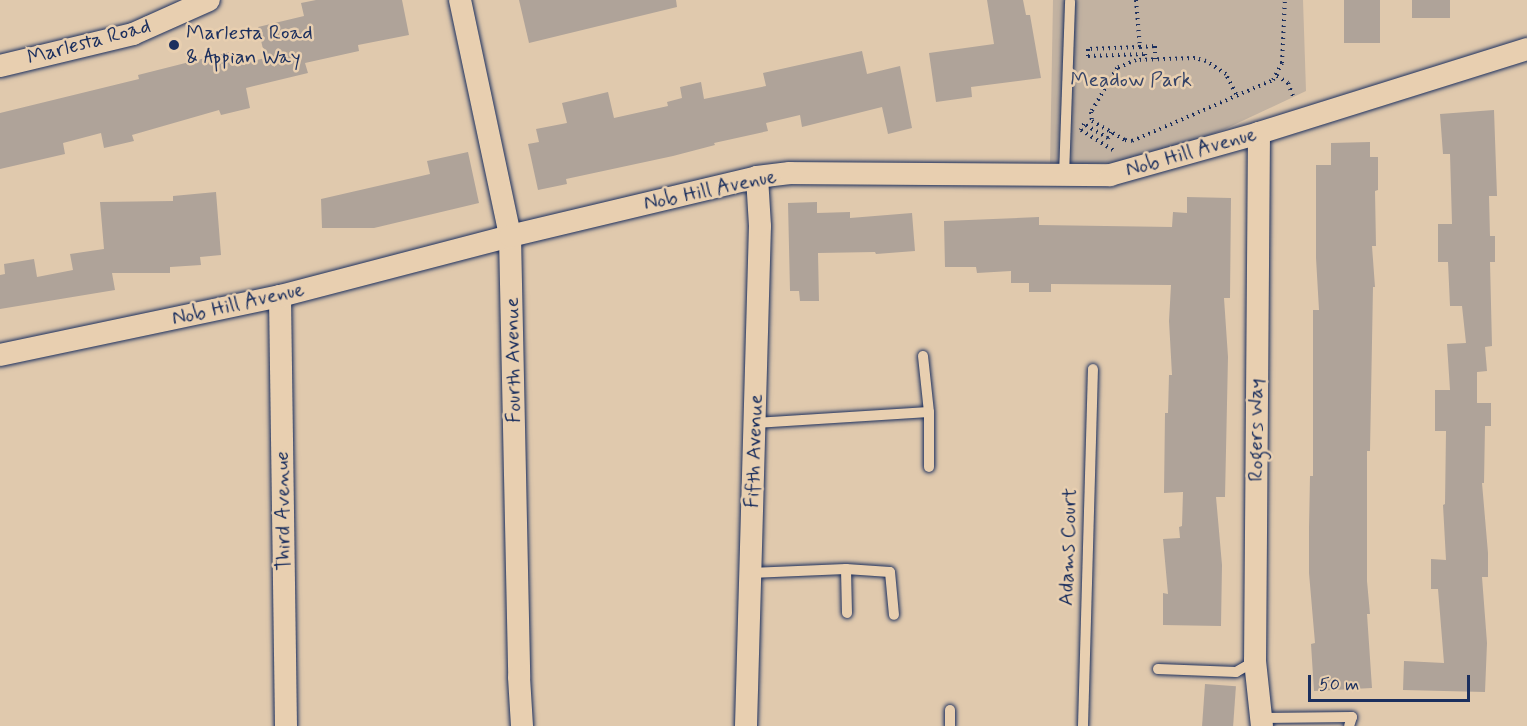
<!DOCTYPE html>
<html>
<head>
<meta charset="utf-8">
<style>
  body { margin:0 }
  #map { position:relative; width:1527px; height:726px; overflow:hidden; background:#e0c9ad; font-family:Mynerve,sans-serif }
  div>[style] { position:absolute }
  .green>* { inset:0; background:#c2b2a1 }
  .building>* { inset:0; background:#afa399; transform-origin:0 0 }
  .path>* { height:4px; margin-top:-2px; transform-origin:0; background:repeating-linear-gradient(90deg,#1b2f5e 0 1.5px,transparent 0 6px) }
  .roads { filter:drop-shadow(0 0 2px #1b2f5e) drop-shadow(0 0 2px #1b2f5e) }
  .service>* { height:10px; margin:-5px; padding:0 5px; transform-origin:5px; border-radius:5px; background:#e8cfb0 }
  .minor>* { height:22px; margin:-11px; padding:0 11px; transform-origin:11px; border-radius:11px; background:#e8cfb0 }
  .dots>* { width:16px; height:16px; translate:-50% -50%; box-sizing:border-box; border:3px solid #e8cfb0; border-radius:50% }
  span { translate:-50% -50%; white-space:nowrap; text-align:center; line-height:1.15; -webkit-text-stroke:5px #e8cfb0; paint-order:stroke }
  .poi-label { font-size:21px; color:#1b2f5e }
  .left { translate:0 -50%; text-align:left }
  .street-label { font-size:21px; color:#1b2f5e }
  .park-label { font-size:21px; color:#344368 }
  .scale { position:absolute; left:1308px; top:675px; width:162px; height:27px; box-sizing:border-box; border:3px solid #1b2f5e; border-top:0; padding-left:8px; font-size:18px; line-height:21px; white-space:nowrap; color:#1b2f5e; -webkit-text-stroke:4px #e8cfb0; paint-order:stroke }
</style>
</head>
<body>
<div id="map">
  <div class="green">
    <i style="clip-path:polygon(1053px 0,1303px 0,1306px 91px,1225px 129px,1154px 157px,1126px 162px,1050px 165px)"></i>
  </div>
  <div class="building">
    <i style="clip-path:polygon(316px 0,402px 0,409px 35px,358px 45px,359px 51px,305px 63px,308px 73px,246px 88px,250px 108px,221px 115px,219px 110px,132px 135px,134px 141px,104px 148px,101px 133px,63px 143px,65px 154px,0 169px,0 113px,139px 79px,138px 75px,229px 52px,232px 66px,265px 58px,258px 27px,304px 16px,301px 3px)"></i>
    <i style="clip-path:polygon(519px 0,676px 0,677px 7px,529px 43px)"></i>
    <i style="clip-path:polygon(987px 0,1023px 0,1026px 15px,1030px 15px,1041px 78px,971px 87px,972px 97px,936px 102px,929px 53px,994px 44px)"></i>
    <i style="left:1344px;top:0;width:36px;height:43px"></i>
    <i style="left:1412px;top:0;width:38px;height:18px"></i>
    <i style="clip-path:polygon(862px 51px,867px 74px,900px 66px,912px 128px,888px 134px,882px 107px,802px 127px,800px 115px,766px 123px,768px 131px,714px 143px,715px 145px,673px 156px,566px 179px,567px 184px,538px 190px,528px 144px,539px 142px,536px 129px,567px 123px,562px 103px,608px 92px,614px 118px,668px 106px,667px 102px,682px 98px,680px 87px,701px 82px,704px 99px,766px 86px,763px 73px)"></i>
    <i style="clip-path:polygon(1494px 110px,1497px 196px,1489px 196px,1490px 236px,1495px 236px,1495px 262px,1490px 262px,1492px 346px,1485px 347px,1487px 371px,1477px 372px,1477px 403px,1491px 403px,1491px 426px,1485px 426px,1484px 483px,1482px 483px,1488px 553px,1488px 577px,1482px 577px,1487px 643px,1485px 692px,1403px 690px,1404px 661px,1444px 663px,1438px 589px,1431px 589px,1431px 559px,1446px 560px,1443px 505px,1445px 504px,1446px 431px,1435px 431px,1435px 390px,1450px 390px,1447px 344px,1466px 343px,1462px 306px,1450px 306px,1448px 262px,1438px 262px,1438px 224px,1452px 224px,1450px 154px,1443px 154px,1440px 114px)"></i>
    <i style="clip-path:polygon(1370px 142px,1370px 157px,1378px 157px,1378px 190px,1375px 191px,1376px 246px,1372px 246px,1375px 287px,1373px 287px,1370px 451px,1367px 451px,1367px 581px,1370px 614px,1367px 614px,1372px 688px,1314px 691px,1311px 644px,1315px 643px,1309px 573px,1309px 528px,1310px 476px,1313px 476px,1313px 310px,1319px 310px,1316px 258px,1316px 165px,1331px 165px,1331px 143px)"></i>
    <i style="clip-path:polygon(468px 152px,479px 203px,374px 228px,322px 228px,321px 199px,430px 174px,427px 161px)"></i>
    <i style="clip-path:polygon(216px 192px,221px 255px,200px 257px,201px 265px,170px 267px,170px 273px,112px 273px,115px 290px,0 309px,0 275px,5px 274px,4px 264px,34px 259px,37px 277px,73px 270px,70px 254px,104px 249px,100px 202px,173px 201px,173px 196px)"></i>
    <i style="clip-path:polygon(1187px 197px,1231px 198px,1230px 298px,1224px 298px,1228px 357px,1225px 497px,1216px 497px,1222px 565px,1221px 626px,1163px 625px,1163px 593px,1168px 594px,1163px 539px,1180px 538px,1179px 527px,1182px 526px,1183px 492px,1164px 493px,1165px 413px,1168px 413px,1169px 375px,1172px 375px,1169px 321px,1171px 285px,1051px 284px,1051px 292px,1029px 292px,1029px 283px,1011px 283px,1011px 271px,977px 273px,976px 267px,945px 267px,944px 221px,1039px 217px,1039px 225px,1172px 227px,1173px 212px,1187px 213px)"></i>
    <i style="clip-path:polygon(817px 202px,817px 213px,850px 212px,850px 218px,912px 213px,915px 251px,876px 254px,875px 252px,818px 253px,819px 301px,800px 301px,799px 291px,790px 291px,788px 203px)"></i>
    <i style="left:1205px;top:684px;width:31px;height:42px;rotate:4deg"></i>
  </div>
  <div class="path">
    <i style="left:1136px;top:0;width:47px;rotate:85.1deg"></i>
    <i style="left:1140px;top:47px;width:15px;rotate:-4deg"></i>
    <i style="left:1155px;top:46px;width:13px;rotate:90deg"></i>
    <i style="left:1140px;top:47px;width:52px;rotate:177.8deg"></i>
    <i style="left:1088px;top:49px;width:7px;rotate:90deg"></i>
    <i style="left:1088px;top:56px;width:57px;rotate:-2deg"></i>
    <i style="left:1145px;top:54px;width:6px;rotate:81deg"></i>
    <i style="left:1277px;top:76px;width:13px;rotate:32deg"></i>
    <i style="left:1288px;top:83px;width:17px;rotate:69deg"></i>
    <i style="left:1236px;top:94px;width:22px;rotate:-117deg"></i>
    <i style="left:1226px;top:74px;width:24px;rotate:-147deg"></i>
    <i style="left:1206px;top:61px;width:11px;rotate:-165deg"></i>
    <i style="left:1195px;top:58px;width:59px;rotate:178.1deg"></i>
    <i style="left:1136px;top:60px;width:21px;rotate:157deg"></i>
    <i style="left:1117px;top:68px;width:51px;rotate:120.6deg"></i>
    <i style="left:1091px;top:112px;width:9px;rotate:84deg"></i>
    <i style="left:1092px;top:121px;width:38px;rotate:30deg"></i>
    <i style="left:1125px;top:140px;width:7px;rotate:8deg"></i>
    <i style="left:1132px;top:141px;width:154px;rotate:-23.4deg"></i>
    <i style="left:1273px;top:80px;width:19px;rotate:-62deg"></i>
    <i style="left:1282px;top:63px;width:63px;rotate:-87.3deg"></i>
    <i style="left:1111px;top:132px;width:7px;rotate:117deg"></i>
    <i style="left:1108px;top:138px;width:28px;rotate:-150deg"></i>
    <i style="left:1084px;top:124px;width:7px;rotate:117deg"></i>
    <i style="left:1081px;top:130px;width:40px;rotate:32deg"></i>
  </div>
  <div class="roads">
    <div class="service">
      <i style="left:1064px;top:176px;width:175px;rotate:-88deg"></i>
      <i style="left:923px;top:356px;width:56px;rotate:83.9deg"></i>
      <i style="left:755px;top:423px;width:174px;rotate:-3.6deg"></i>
      <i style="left:929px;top:412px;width:55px;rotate:90deg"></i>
      <i style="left:846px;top:569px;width:44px;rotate:3.9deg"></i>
      <i style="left:890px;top:572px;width:43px;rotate:84.7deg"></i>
      <i style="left:750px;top:573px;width:96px;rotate:-2.4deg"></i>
      <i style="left:846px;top:569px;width:44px;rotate:88.7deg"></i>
      <i style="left:1158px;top:669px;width:78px;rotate:2.2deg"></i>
      <i style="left:1236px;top:672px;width:22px;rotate:-30deg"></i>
      <i style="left:1262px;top:718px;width:90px;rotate:-0.6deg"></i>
      <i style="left:1352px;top:717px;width:9px;rotate:108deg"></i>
      <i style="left:950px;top:726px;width:16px;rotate:-90deg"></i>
      <i style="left:1083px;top:726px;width:357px;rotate:-88.4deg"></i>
    </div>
    <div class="minor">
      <i style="left:460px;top:0;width:241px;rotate:78deg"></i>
      <i style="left:510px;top:236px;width:441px;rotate:88.8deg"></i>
      <i style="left:519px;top:677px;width:49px;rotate:86.5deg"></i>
      <i style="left:0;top:66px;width:137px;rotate:-13.5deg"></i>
      <i style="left:133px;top:34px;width:83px;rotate:-24.1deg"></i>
      <i style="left:1259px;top:133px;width:528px;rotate:90.43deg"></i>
      <i style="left:1255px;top:661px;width:65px;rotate:83.9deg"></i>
      <i style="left:280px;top:296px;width:430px;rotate:89.2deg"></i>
      <i style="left:0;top:355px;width:286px;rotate:-11.9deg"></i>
      <i style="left:280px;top:296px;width:238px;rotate:-14.6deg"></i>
      <i style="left:510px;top:236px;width:254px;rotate:-13.4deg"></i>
      <i style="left:757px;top:177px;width:33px;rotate:-7deg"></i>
      <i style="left:790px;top:173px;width:320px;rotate:0.4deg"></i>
      <i style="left:1110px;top:175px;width:155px;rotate:-15.7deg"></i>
      <i style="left:1259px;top:133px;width:281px;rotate:-17.4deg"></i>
      <i style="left:746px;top:726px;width:500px;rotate:-88.4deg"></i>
      <i style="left:760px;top:226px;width:49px;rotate:-93.5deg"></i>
    </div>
  </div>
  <div class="dots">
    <i style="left:174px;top:45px;background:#1b2f5e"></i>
  </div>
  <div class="poi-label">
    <span class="left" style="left:186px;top:45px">Marlesta Road<br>&amp; Appian Way</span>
  </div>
  <div class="street-label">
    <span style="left:89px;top:42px;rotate:-15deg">Marlesta Road</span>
    <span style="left:1191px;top:152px;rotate:-16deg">Nob Hill Avenue</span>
    <span style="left:710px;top:190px;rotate:-12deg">Nob Hill Avenue</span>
    <span style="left:238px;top:304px;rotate:-13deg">Nob Hill Avenue</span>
    <span style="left:513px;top:360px;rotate:-91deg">Fourth Avenue</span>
    <span style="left:1256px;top:430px;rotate:-90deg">Rogers Way</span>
    <span style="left:754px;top:451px;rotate:-88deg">Fifth Avenue</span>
    <span style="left:283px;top:511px;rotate:-91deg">Third Avenue</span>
    <span style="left:1068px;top:547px;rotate:-88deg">Adams Court</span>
  </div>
  <div class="park-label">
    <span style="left:1131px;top:80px">Meadow Park</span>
  </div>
  <div class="scale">50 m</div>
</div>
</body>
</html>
